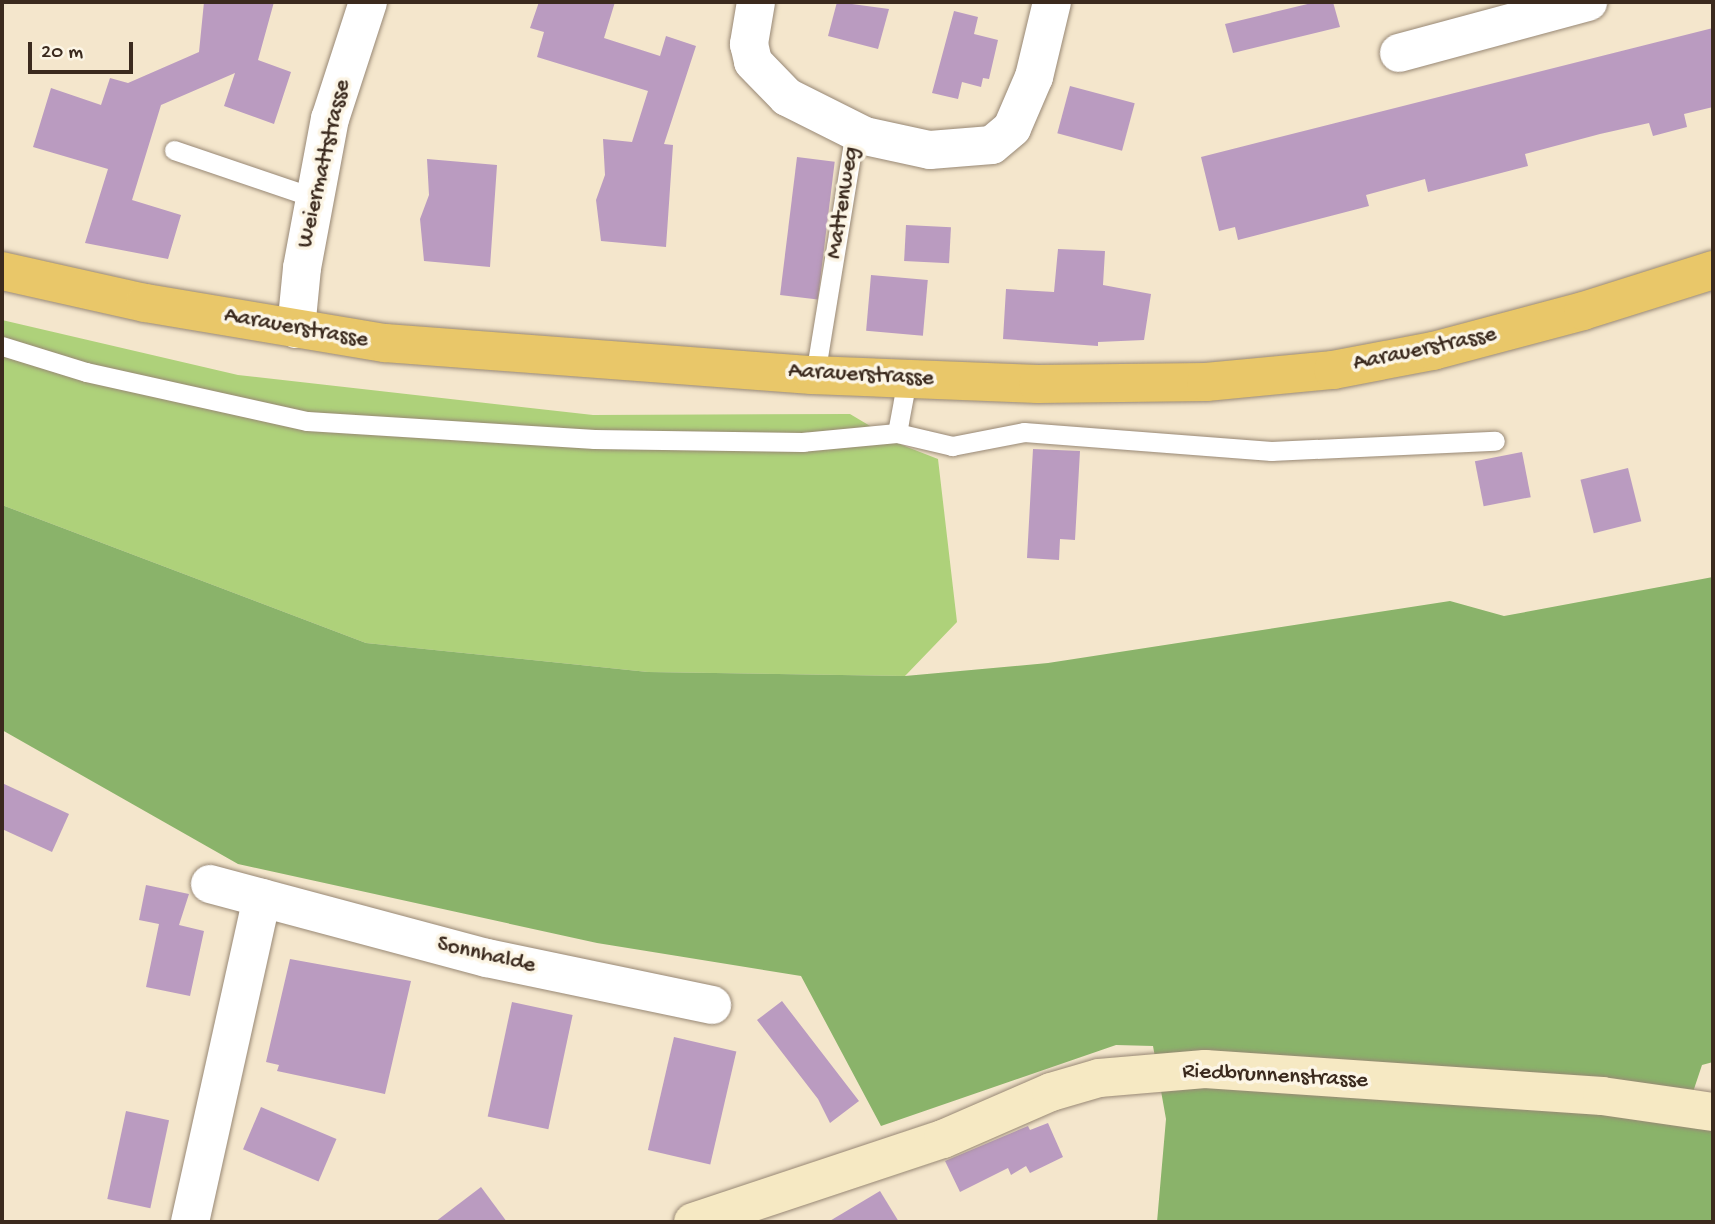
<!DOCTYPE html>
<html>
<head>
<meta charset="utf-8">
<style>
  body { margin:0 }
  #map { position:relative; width:1715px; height:1224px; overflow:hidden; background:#f4e6cc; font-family:"Gochi Hand",sans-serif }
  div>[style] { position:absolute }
  .green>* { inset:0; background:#aed17a }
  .forest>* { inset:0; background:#8ab36a }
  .building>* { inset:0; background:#ba9bc0; transform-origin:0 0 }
  .roads { filter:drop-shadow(0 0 2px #988875) drop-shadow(0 0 2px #988875) }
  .lane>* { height:19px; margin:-9.5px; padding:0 9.5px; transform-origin:9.5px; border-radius:9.5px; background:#fff }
  .street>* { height:38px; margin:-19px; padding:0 19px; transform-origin:19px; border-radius:19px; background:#fff }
  .secondary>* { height:38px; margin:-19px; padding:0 19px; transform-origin:19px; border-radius:19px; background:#f6e9c3 }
  .primary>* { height:38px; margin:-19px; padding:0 19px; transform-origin:19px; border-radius:19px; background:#e9c769 }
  span { translate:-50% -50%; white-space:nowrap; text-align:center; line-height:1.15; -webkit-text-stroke:7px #fcf5e5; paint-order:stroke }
  .street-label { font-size:23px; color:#3b2a1e }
  .frame { position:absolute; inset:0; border:4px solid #3b2a1e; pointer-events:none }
  .scale { position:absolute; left:28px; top:42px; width:105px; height:32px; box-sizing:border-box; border:4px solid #3b2a1e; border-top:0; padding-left:9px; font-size:21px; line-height:24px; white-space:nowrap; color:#3b2a1e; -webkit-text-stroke:5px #fcf5e5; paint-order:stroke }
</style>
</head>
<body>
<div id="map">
  <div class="green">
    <i style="clip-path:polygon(2px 320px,238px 375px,593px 415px,850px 414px,902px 445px,938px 459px,957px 622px,905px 676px,648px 672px,366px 643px,2px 505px)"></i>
  </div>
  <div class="forest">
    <i style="clip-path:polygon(2px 505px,366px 643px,648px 672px,905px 676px,1048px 663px,1450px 601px,1504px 616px,1713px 577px,1713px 1062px,1702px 1065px,1683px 1122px,1713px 1131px,1713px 1222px,1157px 1222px,1166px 1119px,1153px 1046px,1116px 1045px,881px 1126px,801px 976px,597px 943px,238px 864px,2px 730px)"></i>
  </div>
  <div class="building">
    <i style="clip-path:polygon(204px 2px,274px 2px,258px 60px,291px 72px,274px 124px,224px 106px,235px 73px,161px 105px,132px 200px,181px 215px,168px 259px,85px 243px,108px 169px,33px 147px,51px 88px,101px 105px,110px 78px,128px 83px,199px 52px)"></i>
    <i style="clip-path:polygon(539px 2px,615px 2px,604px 38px,660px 56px,666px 36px,696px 46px,664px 144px,673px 145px,666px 247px,601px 241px,596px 200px,605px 175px,603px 139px,632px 142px,648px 91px,537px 57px,544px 32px,530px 28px)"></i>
    <i style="clip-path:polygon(837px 2px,889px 9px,878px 49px,828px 36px)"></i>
    <i style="clip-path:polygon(1316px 2px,1333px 2px,1340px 27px,1233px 53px,1225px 24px)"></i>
    <i style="clip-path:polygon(954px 11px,978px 17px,974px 34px,998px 40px,989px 79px,983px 78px,981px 87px,962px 82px,958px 99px,932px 93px)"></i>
    <i style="clip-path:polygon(1713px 28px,1713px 107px,1684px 114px,1687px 127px,1653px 136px,1649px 123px,1600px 134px,1525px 154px,1528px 166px,1428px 192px,1425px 179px,1366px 195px,1369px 206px,1238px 240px,1235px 227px,1219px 231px,1201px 157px)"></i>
    <i style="left:1070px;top:86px;width:67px;height:49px;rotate:15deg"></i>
    <i style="left:797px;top:157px;width:38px;height:139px;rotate:7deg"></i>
    <i style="clip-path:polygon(427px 159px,497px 165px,490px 267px,424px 261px,420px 219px,429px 195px)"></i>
    <i style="left:906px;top:225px;width:45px;height:36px;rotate:3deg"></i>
    <i style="clip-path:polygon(1058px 249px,1105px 251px,1103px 285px,1151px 294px,1144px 340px,1098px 342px,1098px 346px,1003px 339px,1006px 289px,1054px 292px)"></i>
    <i style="left:871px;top:275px;width:57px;height:56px;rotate:5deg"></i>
    <i style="clip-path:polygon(1033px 449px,1080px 451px,1075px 540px,1060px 539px,1059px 560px,1027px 558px)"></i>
    <i style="left:1522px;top:452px;width:46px;height:48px;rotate:79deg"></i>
    <i style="left:1628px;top:468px;width:55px;height:49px;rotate:76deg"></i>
    <i style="clip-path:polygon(2px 783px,69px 814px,52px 852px,2px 829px)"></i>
    <i style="clip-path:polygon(146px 885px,189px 894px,179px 925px,204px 931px,190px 996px,146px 987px,159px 924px,139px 920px)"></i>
    <i style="clip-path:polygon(290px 959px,411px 981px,385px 1094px,277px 1071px,279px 1065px,266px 1062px)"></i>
    <i style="clip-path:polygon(782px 1001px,859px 1101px,830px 1123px,818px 1099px,757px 1020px)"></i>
    <i style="left:512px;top:1002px;width:62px;height:117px;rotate:12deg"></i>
    <i style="left:674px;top:1037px;width:64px;height:116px;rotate:13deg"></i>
    <i style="left:261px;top:1107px;width:82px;height:46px;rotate:23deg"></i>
    <i style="left:126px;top:1111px;width:44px;height:90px;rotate:12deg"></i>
    <i style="clip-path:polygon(1048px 1123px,1063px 1157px,1030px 1173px,1026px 1166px,1011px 1175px,1008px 1168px,960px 1192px,945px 1161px,1028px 1126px,1030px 1130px)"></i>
    <i style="clip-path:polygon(481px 1187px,507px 1222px,435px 1222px)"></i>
    <i style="clip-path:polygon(880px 1191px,899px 1222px,828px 1222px)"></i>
  </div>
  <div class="roads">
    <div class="lane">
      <i style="left:174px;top:150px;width:149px;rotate:18.8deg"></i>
      <i style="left:2px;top:346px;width:88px;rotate:17.2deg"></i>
      <i style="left:86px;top:372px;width:226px;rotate:12.5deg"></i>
      <i style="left:307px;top:421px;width:288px;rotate:3.6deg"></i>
      <i style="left:594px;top:439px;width:208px;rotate:0.8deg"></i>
      <i style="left:802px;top:442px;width:95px;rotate:-5.4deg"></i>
      <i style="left:897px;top:433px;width:57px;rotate:13.3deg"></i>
      <i style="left:952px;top:446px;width:73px;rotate:-11deg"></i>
      <i style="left:1024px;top:432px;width:248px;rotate:4.4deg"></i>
      <i style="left:1271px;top:451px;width:224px;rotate:-2.6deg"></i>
      <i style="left:815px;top:375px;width:247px;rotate:-80.7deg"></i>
      <i style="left:897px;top:433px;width:55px;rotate:-79.5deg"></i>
    </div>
    <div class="street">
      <i style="left:756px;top:2px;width:43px;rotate:99.5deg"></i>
      <i style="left:749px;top:44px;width:18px;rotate:77deg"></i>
      <i style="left:753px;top:62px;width:49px;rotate:45.8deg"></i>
      <i style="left:787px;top:97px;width:87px;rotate:26.6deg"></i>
      <i style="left:865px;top:136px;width:66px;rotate:12.2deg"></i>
      <i style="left:930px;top:150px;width:62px;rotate:-4.6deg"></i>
      <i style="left:992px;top:145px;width:26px;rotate:-40deg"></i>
      <i style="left:1012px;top:128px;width:56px;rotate:-66.7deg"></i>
      <i style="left:1034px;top:77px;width:77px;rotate:-76.5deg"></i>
      <i style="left:1399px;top:53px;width:196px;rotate:-15.1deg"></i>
      <i style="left:296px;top:329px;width:61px;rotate:-84.4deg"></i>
      <i style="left:302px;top:268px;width:152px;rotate:-79.4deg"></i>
      <i style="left:330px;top:119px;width:123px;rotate:-72deg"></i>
      <i style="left:210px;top:884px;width:287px;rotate:15deg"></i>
      <i style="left:487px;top:958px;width:230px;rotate:11.8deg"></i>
      <i style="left:190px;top:1222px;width:332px;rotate:-77.5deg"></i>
    </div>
    <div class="secondary">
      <i style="left:693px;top:1222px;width:263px;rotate:-18.4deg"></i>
      <i style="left:943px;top:1139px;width:118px;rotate:-23.5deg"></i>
      <i style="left:1051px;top:1092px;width:50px;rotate:-16.3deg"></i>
      <i style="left:1099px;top:1078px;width:106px;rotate:-4.9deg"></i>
      <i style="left:1205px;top:1069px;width:398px;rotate:3.9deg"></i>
      <i style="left:1602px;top:1096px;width:112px;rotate:8.2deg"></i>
    </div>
    <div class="primary">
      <i style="left:2px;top:271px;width:147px;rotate:12.6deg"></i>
      <i style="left:145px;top:303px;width:243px;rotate:9.5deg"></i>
      <i style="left:385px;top:343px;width:428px;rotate:4.3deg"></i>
      <i style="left:812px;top:375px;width:226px;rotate:2.3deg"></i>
      <i style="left:1038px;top:384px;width:168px;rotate:-0.7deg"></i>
      <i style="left:1206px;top:382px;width:128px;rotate:-5.4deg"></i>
      <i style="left:1333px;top:370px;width:102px;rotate:-10.8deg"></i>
      <i style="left:1433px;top:351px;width:155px;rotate:-14.9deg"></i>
      <i style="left:1583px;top:311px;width:136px;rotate:-17.5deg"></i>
    </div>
  </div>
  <div class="street-label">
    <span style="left:325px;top:164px;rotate:-77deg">Weiermattstrasse</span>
    <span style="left:844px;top:203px;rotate:-81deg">Mattenweg</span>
    <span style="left:296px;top:329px;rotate:10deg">Aarauerstrasse</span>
    <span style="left:1425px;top:350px;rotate:-12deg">Aarauerstrasse</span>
    <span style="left:861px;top:376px;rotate:3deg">Aarauerstrasse</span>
    <span style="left:486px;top:956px;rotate:13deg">Sonnhalde</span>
    <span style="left:1275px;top:1077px;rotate:3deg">Riedbrunnenstrasse</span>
  </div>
  <div class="frame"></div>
  <div class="scale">20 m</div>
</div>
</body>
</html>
